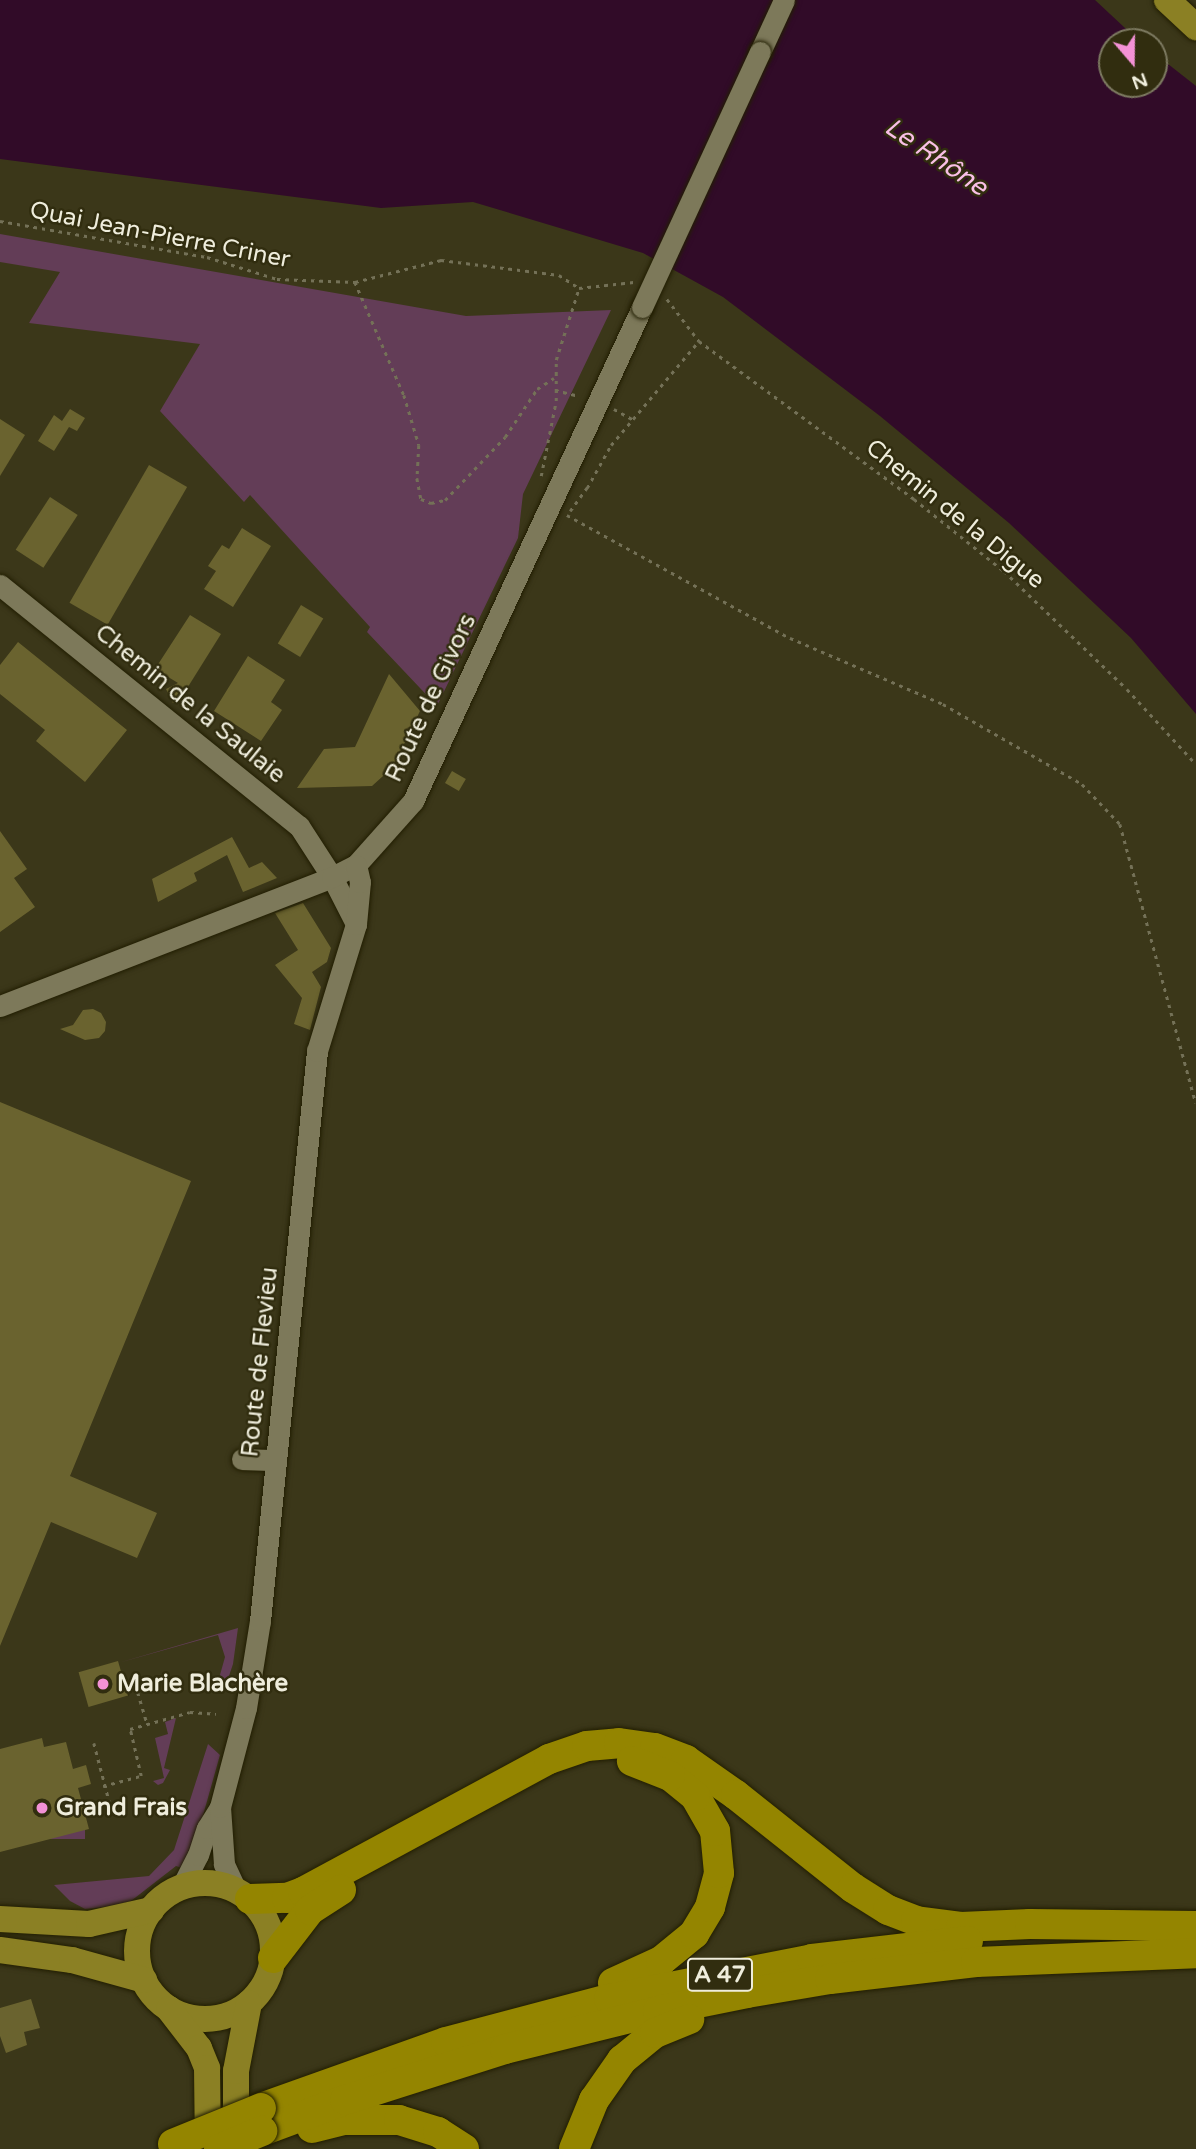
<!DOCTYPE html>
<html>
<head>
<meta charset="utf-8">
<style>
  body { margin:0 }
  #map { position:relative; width:1196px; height:2149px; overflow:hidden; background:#3b3719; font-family:"Varela Round",sans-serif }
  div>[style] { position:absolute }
  .green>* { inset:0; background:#633d57; transform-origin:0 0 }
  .water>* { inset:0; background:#310b28 }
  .building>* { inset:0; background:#6a632f; transform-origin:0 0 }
  .path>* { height:2.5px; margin-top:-1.25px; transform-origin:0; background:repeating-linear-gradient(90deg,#747157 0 3.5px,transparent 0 8.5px) }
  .roads { filter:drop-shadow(0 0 2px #221e02) drop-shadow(0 0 2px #221e02) }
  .minor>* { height:21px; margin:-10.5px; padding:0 10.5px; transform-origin:10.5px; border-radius:10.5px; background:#7d795a }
  .major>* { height:26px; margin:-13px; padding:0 13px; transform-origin:13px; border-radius:13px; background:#8b8024 }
  .major>.ring { margin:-13px; padding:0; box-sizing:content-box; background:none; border:26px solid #8b8024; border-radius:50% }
  .highway>* { height:30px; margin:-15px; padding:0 15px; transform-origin:15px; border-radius:15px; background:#948500 }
  .bridges { filter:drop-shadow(0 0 2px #221e02) drop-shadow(0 0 2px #221e02) }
  .minor-bridge>* { height:21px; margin:-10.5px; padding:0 10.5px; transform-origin:10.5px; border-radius:10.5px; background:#7d795a }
  .highway-bridge>* { height:30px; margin:-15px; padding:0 15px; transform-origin:15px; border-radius:15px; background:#948500 }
  .dots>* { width:19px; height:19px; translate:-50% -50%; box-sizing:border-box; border:4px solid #312d0f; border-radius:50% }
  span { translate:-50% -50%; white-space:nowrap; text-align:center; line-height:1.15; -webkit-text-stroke:5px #312d0f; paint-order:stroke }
  .shield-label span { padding:2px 5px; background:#312d0f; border:2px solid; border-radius:5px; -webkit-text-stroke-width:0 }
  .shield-label { font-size:23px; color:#efeddc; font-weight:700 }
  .street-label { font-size:24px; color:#efeddc }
  .poi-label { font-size:24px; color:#efeddc; font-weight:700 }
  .left { translate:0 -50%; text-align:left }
  .water-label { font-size:26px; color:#f9bfe6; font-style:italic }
  .north { position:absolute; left:1098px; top:28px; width:70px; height:70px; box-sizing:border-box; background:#312d0f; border:2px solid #7d7a61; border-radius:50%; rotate:160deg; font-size:19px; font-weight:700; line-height:28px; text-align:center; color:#efeddc }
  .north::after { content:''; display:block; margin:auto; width:24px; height:32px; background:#f391d5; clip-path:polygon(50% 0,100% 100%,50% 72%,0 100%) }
</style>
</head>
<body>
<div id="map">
  <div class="green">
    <i style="clip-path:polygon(0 234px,466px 316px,611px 310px,523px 494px,518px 538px,437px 706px,367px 632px,370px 627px,250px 495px,244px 502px,160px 411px,200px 344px,29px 323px,60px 272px,0 262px)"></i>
    <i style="clip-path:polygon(238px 1628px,233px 1664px,224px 1691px,218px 1682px,225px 1657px,218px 1635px,118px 1663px)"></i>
    <i style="clip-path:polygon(176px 1718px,164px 1768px,170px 1770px,163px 1783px,158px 1785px,153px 1781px,164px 1778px,155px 1738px,168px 1734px,165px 1722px)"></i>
    <i style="clip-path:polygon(208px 1744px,220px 1755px,193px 1851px,182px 1868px,176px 1866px,131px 1901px,114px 1906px,85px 1909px,70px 1901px,54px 1885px,149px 1876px,174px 1850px)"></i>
    <i style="left:85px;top:1830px;width:9px;height:88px;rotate:90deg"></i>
  </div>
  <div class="water">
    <i style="clip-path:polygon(0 0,1095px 0,1140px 42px,1112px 42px,1112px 84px,1154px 84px,1154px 53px,1196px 86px,1196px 714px,1131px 638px,1009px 523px,880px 416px,723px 297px,643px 253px,473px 202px,381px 208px,0 159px)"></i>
  </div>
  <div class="building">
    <i style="clip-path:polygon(70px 409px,85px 418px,77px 431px,69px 427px,54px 451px,38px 441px,54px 415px,62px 421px)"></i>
    <i style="clip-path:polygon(0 419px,25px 435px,0 476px)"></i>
    <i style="left:149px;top:465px;width:44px;height:159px;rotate:30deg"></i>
    <i style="left:50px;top:497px;width:33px;height:63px;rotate:33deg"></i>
    <i style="clip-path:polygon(242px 528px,271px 546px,233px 607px,204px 589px,216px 571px,208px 566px,222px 545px,229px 549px)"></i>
    <i style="left:301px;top:605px;width:26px;height:45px;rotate:31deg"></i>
    <i style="clip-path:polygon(190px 615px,221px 634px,181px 698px,173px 703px,166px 689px,178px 683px,155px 669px)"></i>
    <i style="clip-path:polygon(18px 642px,127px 730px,85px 782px,36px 741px,45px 730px,0 694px,0 665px)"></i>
    <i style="clip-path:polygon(248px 656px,285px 680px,271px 702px,282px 710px,261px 741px,214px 711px)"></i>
    <i style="clip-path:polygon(389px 674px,420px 711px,393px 767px,372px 786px,297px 788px,324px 749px,355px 747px)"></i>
    <i style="left:452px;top:771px;width:16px;height:14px;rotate:30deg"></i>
    <i style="clip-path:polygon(0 831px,27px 869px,14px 878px,35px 907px,0 932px)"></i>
    <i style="clip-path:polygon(232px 837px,249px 868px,262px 862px,277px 878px,243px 892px,227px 855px,194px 873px,197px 881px,158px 902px,152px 879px)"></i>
    <i style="clip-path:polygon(303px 903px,331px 948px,327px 962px,312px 972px,321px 987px,310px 1030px,294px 1024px,302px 998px,275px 965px,298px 950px,275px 913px)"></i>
    <i style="clip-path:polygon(93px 1009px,101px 1013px,106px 1022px,105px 1031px,99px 1038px,85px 1040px,60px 1029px,73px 1025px,83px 1010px)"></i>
    <i style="clip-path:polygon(0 1102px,191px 1181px,70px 1476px,157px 1513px,137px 1558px,51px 1522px,0 1646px)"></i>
    <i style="left:118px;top:1661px;width:36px;height:41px;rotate:74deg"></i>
    <i style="clip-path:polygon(42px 1738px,44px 1747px,66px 1742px,73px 1769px,86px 1765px,91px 1784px,78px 1788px,89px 1829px,0 1852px,0 1749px)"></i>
    <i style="clip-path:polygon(31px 1999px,40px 2028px,24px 2032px,27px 2045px,6px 2053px,0 2036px,0 2008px)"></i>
  </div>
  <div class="path">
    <i style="left:0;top:221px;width:210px;rotate:9.9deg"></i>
    <i style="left:207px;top:257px;width:73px;rotate:17.4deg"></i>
    <i style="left:277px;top:279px;width:78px;rotate:2.2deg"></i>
    <i style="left:355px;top:282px;width:89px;rotate:-14.3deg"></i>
    <i style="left:441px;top:260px;width:119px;rotate:7.2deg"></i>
    <i style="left:559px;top:275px;width:24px;rotate:33deg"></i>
    <i style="left:579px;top:288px;width:55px;rotate:-6.2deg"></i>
    <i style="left:355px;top:282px;width:123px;rotate:66.6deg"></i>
    <i style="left:404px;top:395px;width:52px;rotate:73.3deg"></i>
    <i style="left:419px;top:445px;width:33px;rotate:93deg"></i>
    <i style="left:417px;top:478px;width:21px;rotate:79deg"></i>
    <i style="left:421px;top:499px;width:11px;rotate:22deg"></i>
    <i style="left:431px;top:503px;width:14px;rotate:-12deg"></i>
    <i style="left:445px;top:500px;width:87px;rotate:-46.4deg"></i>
    <i style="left:505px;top:437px;width:58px;rotate:-56.3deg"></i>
    <i style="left:537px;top:389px;width:20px;rotate:-33deg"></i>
    <i style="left:667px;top:299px;width:53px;rotate:52.7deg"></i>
    <i style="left:699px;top:341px;width:267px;rotate:36.3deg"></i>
    <i style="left:914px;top:499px;width:115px;rotate:38.7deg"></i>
    <i style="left:1004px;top:571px;width:170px;rotate:43.8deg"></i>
    <i style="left:1127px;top:689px;width:102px;rotate:47.4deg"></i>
    <i style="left:555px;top:390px;width:25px;rotate:14deg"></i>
    <i style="left:614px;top:409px;width:21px;rotate:29deg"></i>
    <i style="left:541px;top:476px;width:76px;rotate:-78.7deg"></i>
    <i style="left:556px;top:401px;width:41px;rotate:-90deg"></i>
    <i style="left:556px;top:360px;width:76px;rotate:-72.3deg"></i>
    <i style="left:570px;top:511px;width:29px;rotate:-54deg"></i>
    <i style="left:587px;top:488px;width:49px;rotate:-60.8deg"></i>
    <i style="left:611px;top:445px;width:136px;rotate:-49.8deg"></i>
    <i style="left:567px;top:515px;width:255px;rotate:28.9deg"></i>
    <i style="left:790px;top:638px;width:167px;rotate:23.3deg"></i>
    <i style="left:943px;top:704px;width:160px;rotate:29.9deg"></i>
    <i style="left:1082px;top:784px;width:55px;rotate:46.5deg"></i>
    <i style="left:1120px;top:824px;width:289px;rotate:74.8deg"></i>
    <i style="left:139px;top:1674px;width:6px;rotate:162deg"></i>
    <i style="left:133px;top:1676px;width:49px;rotate:73.4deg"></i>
    <i style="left:94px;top:1743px;width:63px;rotate:75.3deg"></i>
    <i style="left:103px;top:1786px;width:39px;rotate:-15deg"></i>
    <i style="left:141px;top:1776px;width:48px;rotate:-103.2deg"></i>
    <i style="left:130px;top:1729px;width:62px;rotate:-15.8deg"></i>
    <i style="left:190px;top:1712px;width:26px;rotate:4deg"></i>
  </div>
  <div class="roads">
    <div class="minor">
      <i style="left:760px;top:52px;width:57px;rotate:-65.2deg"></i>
      <i style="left:0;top:585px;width:384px;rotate:38.9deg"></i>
      <i style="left:299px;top:826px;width:61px;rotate:57.1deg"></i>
      <i style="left:332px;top:877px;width:53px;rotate:62.9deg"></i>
      <i style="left:0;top:1006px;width:356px;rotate:-21.2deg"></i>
      <i style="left:332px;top:877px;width:27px;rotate:-27deg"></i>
      <i style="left:356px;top:865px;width:86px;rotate:-48.3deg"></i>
      <i style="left:413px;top:801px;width:544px;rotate:-65.13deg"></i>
      <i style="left:242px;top:1459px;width:34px;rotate:2deg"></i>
      <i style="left:181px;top:1888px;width:37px;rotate:-63deg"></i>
      <i style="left:198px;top:1855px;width:28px;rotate:-72deg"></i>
      <i style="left:207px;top:1828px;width:25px;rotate:-58deg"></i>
      <i style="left:236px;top:1890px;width:29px;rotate:-115deg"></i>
      <i style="left:224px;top:1864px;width:57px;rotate:-94deg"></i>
      <i style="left:220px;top:1807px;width:102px;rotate:-75.3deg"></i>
      <i style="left:246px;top:1708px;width:88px;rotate:-80.9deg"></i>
      <i style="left:260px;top:1621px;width:573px;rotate:-84.29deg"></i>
      <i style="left:317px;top:1051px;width:133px;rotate:-72.9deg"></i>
      <i style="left:356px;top:924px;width:42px;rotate:-84.6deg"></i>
      <i style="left:360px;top:882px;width:17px;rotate:-103deg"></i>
    </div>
    <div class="major">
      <i style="left:1167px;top:0;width:40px;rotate:43deg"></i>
      <i class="ring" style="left:137px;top:1883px;width:110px;height:110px"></i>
      <i style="left:0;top:1919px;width:89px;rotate:3.2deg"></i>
      <i style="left:89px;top:1924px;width:64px;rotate:-12.7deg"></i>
      <i style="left:0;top:1950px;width:73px;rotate:7.9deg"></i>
      <i style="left:72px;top:1960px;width:75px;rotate:15.5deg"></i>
      <i style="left:169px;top:2009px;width:49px;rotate:52.4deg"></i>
      <i style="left:199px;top:2048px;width:22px;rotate:68deg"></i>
      <i style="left:207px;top:2068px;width:79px;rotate:89.3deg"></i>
      <i style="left:236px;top:2137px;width:66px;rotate:-90deg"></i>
      <i style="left:236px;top:2071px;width:69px;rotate:-79.2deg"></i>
    </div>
    <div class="highway">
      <i style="left:250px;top:1899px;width:37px;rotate:-2deg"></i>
      <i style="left:287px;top:1898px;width:17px;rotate:-21deg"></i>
      <i style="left:303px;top:1892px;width:280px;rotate:-28.4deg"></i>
      <i style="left:549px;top:1759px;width:40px;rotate:-18.9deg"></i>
      <i style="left:587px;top:1746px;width:32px;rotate:-5deg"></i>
      <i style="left:619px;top:1743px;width:36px;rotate:8deg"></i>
      <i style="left:655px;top:1748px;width:33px;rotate:21deg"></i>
      <i style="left:686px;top:1760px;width:61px;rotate:35deg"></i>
      <i style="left:736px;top:1795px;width:149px;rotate:38.5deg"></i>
      <i style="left:853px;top:1888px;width:41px;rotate:32.2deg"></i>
      <i style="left:888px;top:1910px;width:30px;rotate:21deg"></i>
      <i style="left:916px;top:1921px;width:45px;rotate:7.6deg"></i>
      <i style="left:961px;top:1927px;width:69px;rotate:-2.5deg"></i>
      <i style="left:1030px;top:1924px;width:166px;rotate:0.7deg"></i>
      <i style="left:273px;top:1958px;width:61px;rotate:-52.4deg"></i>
      <i style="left:310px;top:1910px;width:37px;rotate:-33deg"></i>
      <i style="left:613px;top:1983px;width:53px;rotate:-24.6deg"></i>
      <i style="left:661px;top:1961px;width:43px;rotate:-39.3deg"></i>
      <i style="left:694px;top:1934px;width:31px;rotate:-59deg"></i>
      <i style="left:710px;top:1907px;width:35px;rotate:-75deg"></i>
      <i style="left:719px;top:1873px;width:42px;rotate:-95.4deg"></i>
      <i style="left:715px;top:1831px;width:40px;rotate:-119.7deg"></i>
      <i style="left:695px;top:1796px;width:32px;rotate:-141deg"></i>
      <i style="left:670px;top:1776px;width:41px;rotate:-158.5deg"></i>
      <i style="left:261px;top:2108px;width:196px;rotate:-19.6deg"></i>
      <i style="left:446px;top:2042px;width:169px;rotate:-14.8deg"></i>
      <i style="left:609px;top:1999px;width:207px;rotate:-11.1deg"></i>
      <i style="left:812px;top:1959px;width:157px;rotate:-6.6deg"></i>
      <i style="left:312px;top:2128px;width:33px;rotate:-14deg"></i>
      <i style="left:344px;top:2120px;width:55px"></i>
      <i style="left:399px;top:2120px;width:41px;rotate:17.1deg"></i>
      <i style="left:438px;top:2132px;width:31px;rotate:33deg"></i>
      <i style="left:262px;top:2131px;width:89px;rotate:-20.5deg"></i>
      <i style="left:345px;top:2100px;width:168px;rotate:-17.7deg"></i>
      <i style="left:505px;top:2049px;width:158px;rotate:-13.9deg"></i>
      <i style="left:658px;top:2011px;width:91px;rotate:-11.4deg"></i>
      <i style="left:747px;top:1993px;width:84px;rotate:-9.6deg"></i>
      <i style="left:830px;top:1979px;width:147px;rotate:-6.6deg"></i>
      <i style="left:976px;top:1962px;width:220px;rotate:-2.3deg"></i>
      <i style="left:574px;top:2149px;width:53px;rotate:-67.8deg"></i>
      <i style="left:594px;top:2100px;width:49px;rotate:-55deg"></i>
      <i style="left:622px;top:2060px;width:43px;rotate:-39.3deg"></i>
      <i style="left:655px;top:2033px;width:37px;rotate:-22deg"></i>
    </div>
  </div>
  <div class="bridges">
    <div class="minor-bridge">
      <i style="left:642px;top:307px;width:281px;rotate:-65.2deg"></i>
    </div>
    <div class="highway-bridge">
      <i style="left:173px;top:2144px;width:95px;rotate:-22.2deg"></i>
      <i style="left:219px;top:2149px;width:47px;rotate:-22.7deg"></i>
    </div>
  </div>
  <div class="dots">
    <i style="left:103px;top:1684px;background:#f391d5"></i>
    <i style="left:42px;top:1808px;background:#f391d5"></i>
  </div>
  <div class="shield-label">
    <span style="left:720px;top:1975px">A 47</span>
  </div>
  <div class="street-label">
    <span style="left:160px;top:235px;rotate:11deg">Quai Jean-Pierre Criner</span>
    <span style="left:955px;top:514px;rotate:39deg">Chemin de la Digue</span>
    <span style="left:431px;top:698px;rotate:-65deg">Route de Givors</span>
    <span style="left:190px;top:704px;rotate:39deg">Chemin de la Saulaie</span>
    <span style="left:260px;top:1362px;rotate:-84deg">Route de Flevieu</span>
  </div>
  <div class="poi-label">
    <span class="left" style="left:117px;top:1684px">Marie Blachère</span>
    <span class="left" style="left:56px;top:1808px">Grand Frais</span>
  </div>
  <div class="water-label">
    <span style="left:936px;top:157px;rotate:34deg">Le Rhône</span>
  </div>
  <div class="north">N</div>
</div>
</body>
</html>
